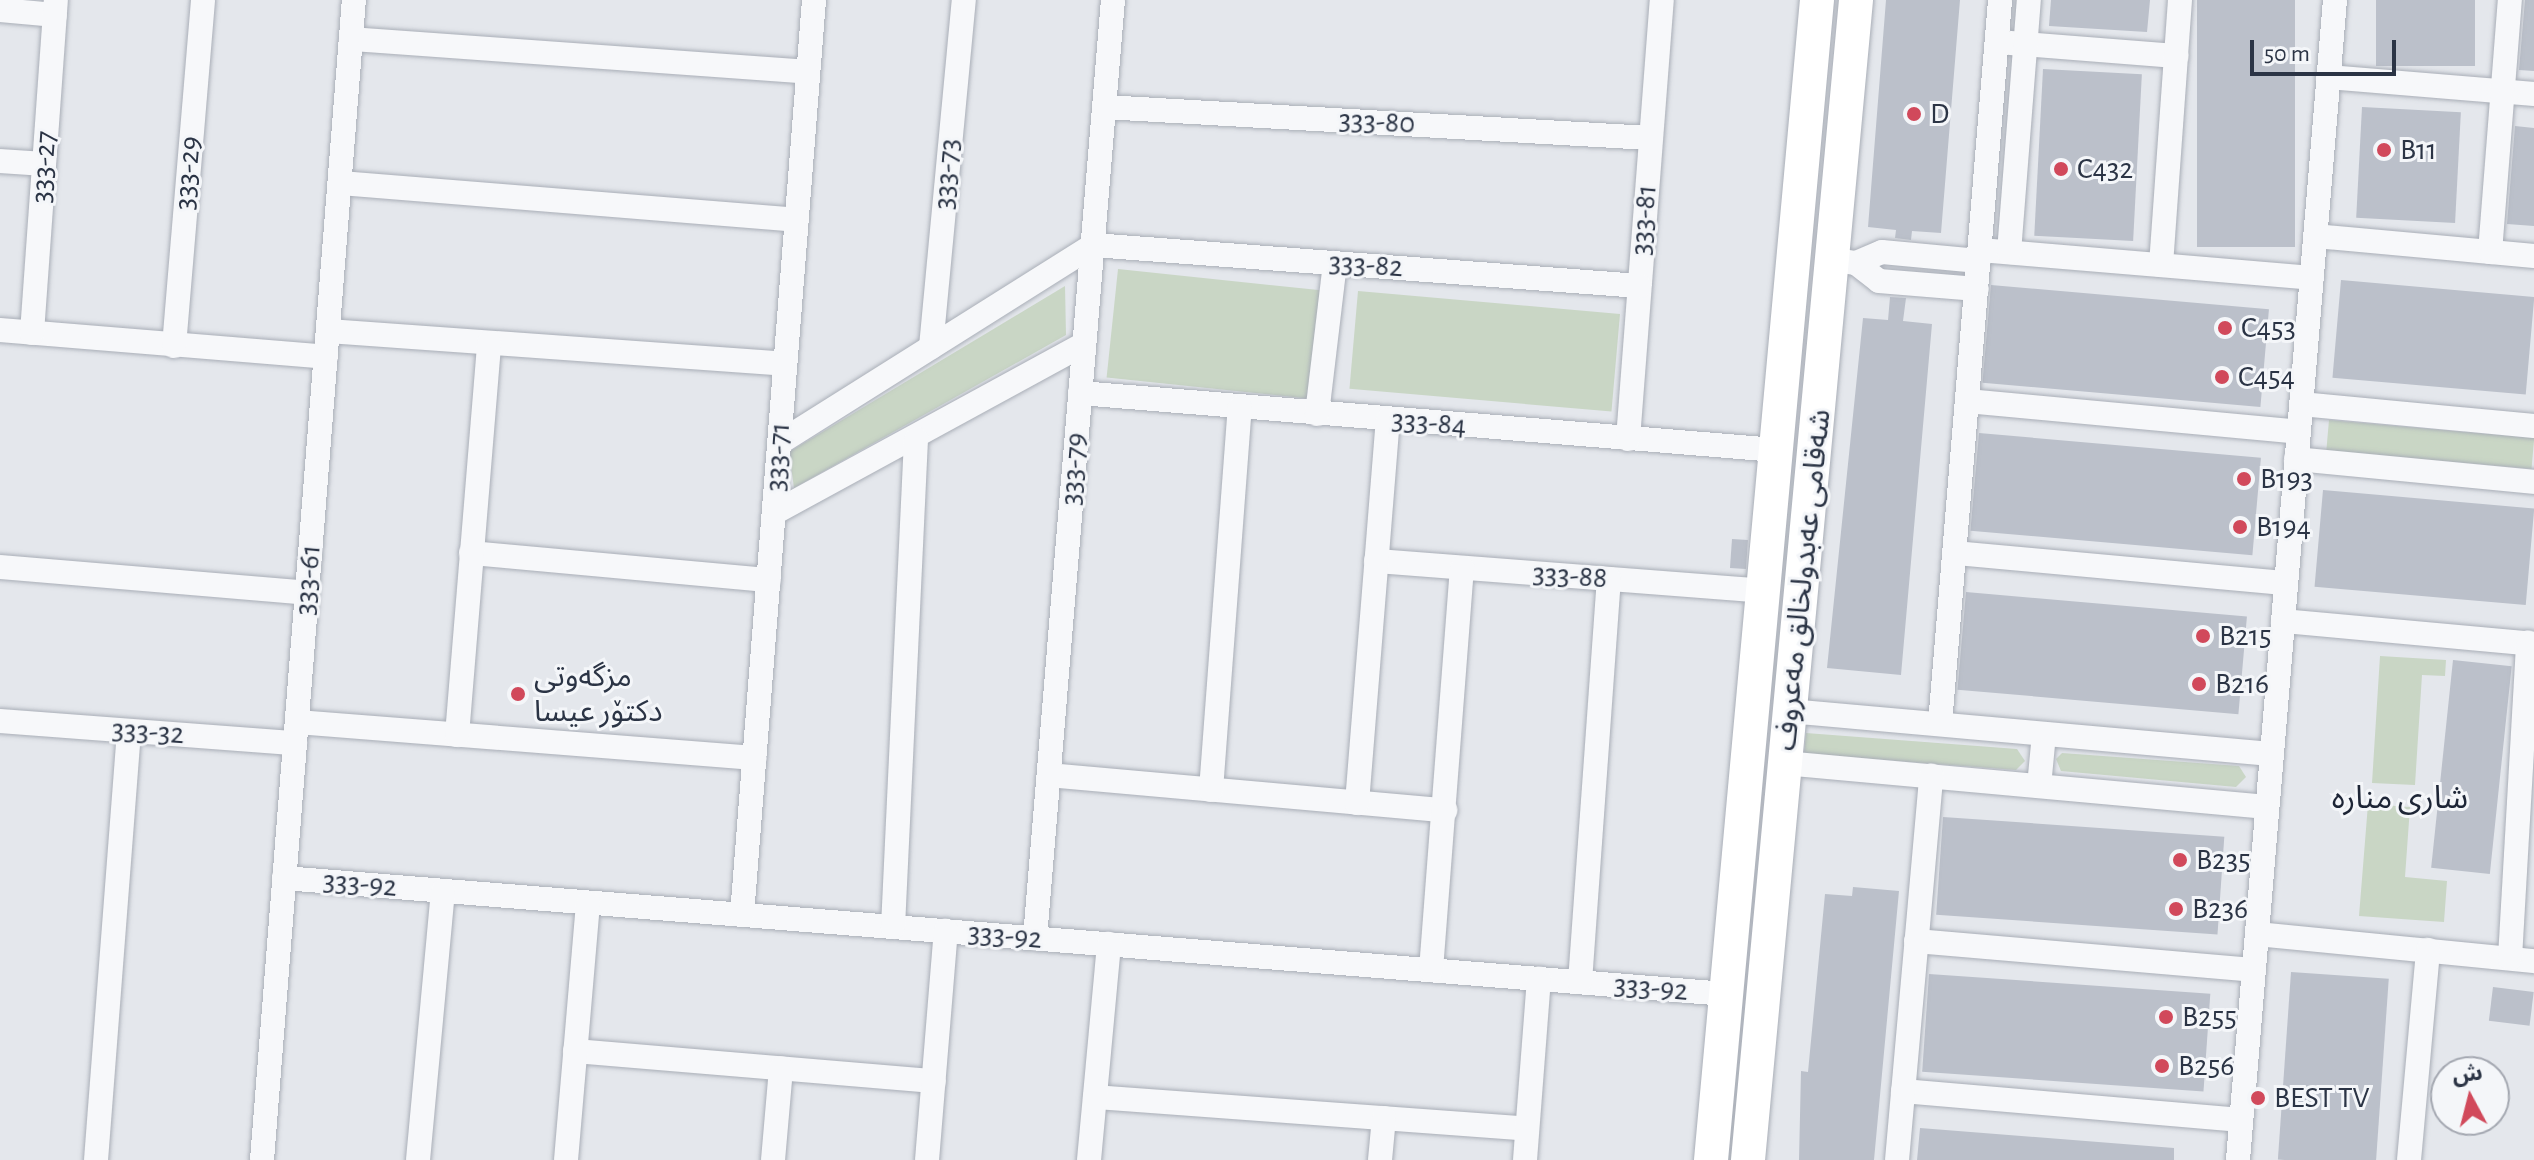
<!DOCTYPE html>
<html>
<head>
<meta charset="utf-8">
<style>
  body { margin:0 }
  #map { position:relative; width:2534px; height:1160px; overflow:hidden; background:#e4e7ec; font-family:"Alegreya Sans","Noto Sans Arabic",sans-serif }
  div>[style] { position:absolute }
  .green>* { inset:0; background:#c9d6c5; transform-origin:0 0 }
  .building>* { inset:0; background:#bbc0ca; transform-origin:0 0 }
  .roads { filter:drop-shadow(0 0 2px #a9aeb7) drop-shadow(0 0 2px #a9aeb7) }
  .minor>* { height:24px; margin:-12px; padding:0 12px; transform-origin:12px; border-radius:12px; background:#f7f8fa }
  .secondary>* { height:34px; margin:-17px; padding:0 17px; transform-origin:17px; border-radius:17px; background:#fff }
  .dots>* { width:22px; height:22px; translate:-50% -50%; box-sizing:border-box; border:4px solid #f4f6f9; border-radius:50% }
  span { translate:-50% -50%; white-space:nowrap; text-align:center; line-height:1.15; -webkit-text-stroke:6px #f4f6f9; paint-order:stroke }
  .poi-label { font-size:30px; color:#2b3445 }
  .left { translate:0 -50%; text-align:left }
  .street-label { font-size:30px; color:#2b3445 }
  .neighbourhood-label { font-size:32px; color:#1d2536 }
  .north { position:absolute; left:2430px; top:1056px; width:80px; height:80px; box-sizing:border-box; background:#f4f6f9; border:2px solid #a4a8b1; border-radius:50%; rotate:353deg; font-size:22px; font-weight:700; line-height:32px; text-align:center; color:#2b3445 }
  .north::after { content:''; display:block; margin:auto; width:28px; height:36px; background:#d1495b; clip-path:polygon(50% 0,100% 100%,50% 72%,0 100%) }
  .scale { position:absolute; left:2250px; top:40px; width:146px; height:36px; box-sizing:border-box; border:4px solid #2b3445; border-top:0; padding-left:10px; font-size:24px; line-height:28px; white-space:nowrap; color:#2b3445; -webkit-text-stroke:6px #f4f6f9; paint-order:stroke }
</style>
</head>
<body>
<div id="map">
  <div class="green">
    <i style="left:1118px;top:269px;width:204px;height:109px;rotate:6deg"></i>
    <i style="clip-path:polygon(1065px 286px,1066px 335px,794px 488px,789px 452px)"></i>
    <i style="left:1358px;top:291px;width:263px;height:98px;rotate:5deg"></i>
    <i style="left:2329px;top:420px;width:206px;height:31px;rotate:5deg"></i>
    <i style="clip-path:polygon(2380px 656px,2446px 660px,2445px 676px,2422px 675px,2415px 785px,2372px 783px)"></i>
    <i style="clip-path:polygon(1806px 733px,2017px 749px,2025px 761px,2016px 770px,1804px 754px)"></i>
    <i style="clip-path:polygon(2062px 753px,2239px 766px,2246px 777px,2236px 787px,2061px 771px,2056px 759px)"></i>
    <i style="clip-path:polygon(2368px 804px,2410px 807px,2405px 877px,2447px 881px,2444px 922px,2359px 916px)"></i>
  </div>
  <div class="building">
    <i style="clip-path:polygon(1886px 0,1960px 0,1941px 233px,1912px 231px,1911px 240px,1895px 238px,1896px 230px,1868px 227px)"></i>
    <i style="clip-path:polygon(2051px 0,2150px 0,2147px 32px,2049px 26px)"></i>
    <i style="left:2197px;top:0;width:98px;height:247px"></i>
    <i style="left:2376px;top:0;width:99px;height:66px"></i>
    <i style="clip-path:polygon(2525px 0,2534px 0,2534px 71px,2519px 70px)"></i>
    <i style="left:2043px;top:69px;width:99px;height:167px;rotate:3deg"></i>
    <i style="left:2362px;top:107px;width:99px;height:111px;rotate:3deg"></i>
    <i style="clip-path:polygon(2515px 126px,2534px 128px,2534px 226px,2507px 224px)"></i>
    <i style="left:2341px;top:280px;width:194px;height:98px;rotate:5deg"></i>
    <i style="left:1991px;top:285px;width:279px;height:98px;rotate:5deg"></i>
    <i style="clip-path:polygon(1890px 297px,1906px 298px,1903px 321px,1932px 324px,1901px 675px,1827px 668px,1863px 318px,1888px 320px)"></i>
    <i style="left:1979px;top:433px;width:283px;height:98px;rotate:5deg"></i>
    <i style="left:2323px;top:490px;width:212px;height:97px;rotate:5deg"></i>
    <i style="left:1732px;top:539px;width:16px;height:29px;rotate:4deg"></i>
    <i style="left:1966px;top:592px;width:282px;height:98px;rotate:5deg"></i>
    <i style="left:2453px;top:660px;width:59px;height:209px;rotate:6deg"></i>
    <i style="left:1943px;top:817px;width:282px;height:98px;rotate:4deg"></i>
    <i style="clip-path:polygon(1853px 887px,1899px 891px,1874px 1160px,1799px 1160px,1801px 1071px,1808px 1072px,1825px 894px,1852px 896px)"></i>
    <i style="left:2291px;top:972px;width:98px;height:188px;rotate:4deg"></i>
    <i style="left:1929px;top:974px;width:282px;height:98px;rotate:4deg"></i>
    <i style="left:2493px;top:987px;width:41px;height:34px;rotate:7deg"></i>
    <i style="clip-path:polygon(1920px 1128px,2174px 1148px,2174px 1160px,1917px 1160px)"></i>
  </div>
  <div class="roads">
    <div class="minor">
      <i style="left:0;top:10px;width:55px;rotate:5.2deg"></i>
      <i style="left:351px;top:39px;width:458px;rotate:4.1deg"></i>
      <i style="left:2010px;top:43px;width:167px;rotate:4.5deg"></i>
      <i style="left:2328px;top:77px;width:207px;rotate:4.7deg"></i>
      <i style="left:1104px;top:107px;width:547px;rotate:3.25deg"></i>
      <i style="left:0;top:161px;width:44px;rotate:3.9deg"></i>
      <i style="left:340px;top:183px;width:458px;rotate:4.6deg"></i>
      <i style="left:2315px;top:236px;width:220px;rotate:5.2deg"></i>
      <i style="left:1980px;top:250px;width:333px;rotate:4.8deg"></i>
      <i style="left:2009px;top:252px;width:253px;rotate:-85.5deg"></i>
      <i style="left:2490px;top:252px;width:253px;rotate:-85.5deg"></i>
      <i style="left:1836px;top:260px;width:20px;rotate:9deg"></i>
      <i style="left:1856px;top:263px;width:29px;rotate:38deg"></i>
      <i style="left:1879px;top:281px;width:98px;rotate:4.7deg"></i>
      <i style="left:1856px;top:263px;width:28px;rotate:-23deg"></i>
      <i style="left:1882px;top:252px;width:97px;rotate:5.3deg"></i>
      <i style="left:2161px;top:265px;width:266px;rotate:-85.9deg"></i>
      <i style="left:0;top:330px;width:327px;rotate:4.7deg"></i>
      <i style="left:328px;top:331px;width:458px;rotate:4.1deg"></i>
      <i style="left:32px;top:333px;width:334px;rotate:-85.9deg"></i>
      <i style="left:174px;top:346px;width:347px;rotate:-85.2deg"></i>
      <i style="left:931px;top:347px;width:349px;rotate:-84.6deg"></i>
      <i style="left:1080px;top:393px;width:699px;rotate:4.68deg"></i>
      <i style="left:1967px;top:401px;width:333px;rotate:5.3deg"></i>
      <i style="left:2301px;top:404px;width:234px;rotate:5.4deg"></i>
      <i style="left:1317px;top:414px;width:152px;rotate:-83.2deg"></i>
      <i style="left:1628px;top:439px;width:440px;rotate:-85.6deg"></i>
      <i style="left:779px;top:443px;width:371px;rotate:-32.2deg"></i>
      <i style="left:1093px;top:245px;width:548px;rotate:4.29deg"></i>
      <i style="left:2296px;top:459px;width:239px;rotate:5.5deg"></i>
      <i style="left:774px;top:513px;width:353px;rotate:-28.6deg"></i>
      <i style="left:471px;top:553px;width:299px;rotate:5.2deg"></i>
      <i style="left:1955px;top:553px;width:332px;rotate:5.2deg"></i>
      <i style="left:1376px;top:561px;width:389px;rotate:4.4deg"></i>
      <i style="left:0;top:567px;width:308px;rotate:4.8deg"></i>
      <i style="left:2283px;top:621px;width:252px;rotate:5.2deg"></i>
      <i style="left:1789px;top:711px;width:484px;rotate:5.1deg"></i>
      <i style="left:0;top:721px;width:296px;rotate:4.3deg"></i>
      <i style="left:297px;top:722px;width:459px;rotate:4.5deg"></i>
      <i style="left:1940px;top:724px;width:726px;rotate:-85.26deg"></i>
      <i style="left:457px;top:735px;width:393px;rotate:-85.3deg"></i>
      <i style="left:1784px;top:763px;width:485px;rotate:5.2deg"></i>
      <i style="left:1049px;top:775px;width:398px;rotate:5.1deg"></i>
      <i style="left:2039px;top:786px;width:52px;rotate:-84.5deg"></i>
      <i style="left:1211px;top:790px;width:383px;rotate:-85.7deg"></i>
      <i style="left:1357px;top:803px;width:384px;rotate:-85.4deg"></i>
      <i style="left:284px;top:878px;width:1447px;rotate:4.6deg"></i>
      <i style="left:742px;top:915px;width:918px;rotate:-85.5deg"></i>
      <i style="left:893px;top:927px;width:488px;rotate:-87.3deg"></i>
      <i style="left:2257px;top:934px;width:278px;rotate:5.6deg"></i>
      <i style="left:1035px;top:938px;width:941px;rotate:-85.25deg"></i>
      <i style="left:1916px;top:941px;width:338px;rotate:4.9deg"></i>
      <i style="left:2510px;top:958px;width:316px;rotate:-86.7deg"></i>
      <i style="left:1431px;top:970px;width:403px;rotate:-85.6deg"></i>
      <i style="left:1580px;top:982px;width:404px;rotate:-85.9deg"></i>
      <i style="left:575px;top:1051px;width:360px;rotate:4.8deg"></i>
      <i style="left:1903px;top:1091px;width:339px;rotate:4.9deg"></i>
      <i style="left:1095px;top:1097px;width:433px;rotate:4.2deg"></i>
      <i style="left:96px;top:1160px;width:430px;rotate:-85.6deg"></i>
      <i style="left:262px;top:1160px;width:1164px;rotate:-85.47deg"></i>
      <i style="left:418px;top:1160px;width:270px;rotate:-84.7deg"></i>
      <i style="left:566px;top:1160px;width:258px;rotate:-85.1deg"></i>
      <i style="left:773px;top:1160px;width:92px;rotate:-85deg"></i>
      <i style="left:927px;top:1160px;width:230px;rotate:-85.3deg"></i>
      <i style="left:1089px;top:1160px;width:217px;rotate:-84.7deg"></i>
      <i style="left:1380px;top:1160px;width:42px;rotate:-84.6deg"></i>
      <i style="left:1525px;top:1160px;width:182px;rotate:-85.6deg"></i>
      <i style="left:1897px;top:1160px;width:386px;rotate:-84.9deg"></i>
      <i style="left:2238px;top:1160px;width:1164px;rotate:-85.22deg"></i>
      <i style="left:2409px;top:1160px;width:211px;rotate:-84.8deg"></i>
    </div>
    <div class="secondary">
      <i style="left:1711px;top:1160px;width:1165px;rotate:-84.78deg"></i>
      <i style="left:1748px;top:1160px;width:1165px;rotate:-84.68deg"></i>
    </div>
  </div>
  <div class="dots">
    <i style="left:1914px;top:114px;background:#d1495b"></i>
    <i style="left:2384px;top:150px;background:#d1495b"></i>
    <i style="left:2061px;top:169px;background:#d1495b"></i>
    <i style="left:2225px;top:328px;background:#d1495b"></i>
    <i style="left:2222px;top:377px;background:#d1495b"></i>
    <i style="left:2244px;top:479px;background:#d1495b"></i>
    <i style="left:2240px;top:527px;background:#d1495b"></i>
    <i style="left:2203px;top:636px;background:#d1495b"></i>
    <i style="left:2199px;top:684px;background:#d1495b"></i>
    <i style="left:518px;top:694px;background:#d1495b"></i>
    <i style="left:2180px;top:860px;background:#d1495b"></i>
    <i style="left:2176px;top:909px;background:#d1495b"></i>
    <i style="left:2166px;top:1017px;background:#d1495b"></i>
    <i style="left:2162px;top:1066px;background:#d1495b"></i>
    <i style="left:2258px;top:1098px;background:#d1495b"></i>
  </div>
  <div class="poi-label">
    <span class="left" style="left:1930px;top:114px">D</span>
    <span class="left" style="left:2400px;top:150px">B11</span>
    <span class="left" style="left:2077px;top:169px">C432</span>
    <span class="left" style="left:2241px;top:328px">C453</span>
    <span class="left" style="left:2238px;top:377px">C454</span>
    <span class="left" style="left:2260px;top:479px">B193</span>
    <span class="left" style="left:2256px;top:527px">B194</span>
    <span class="left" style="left:2219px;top:636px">B215</span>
    <span class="left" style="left:534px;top:694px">مزگەوتی<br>دکتۆر عیسا</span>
    <span class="left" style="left:2215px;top:684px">B216</span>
    <span class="left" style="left:2196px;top:860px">B235</span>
    <span class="left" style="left:2192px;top:909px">B236</span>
    <span class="left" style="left:2182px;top:1017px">B255</span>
    <span class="left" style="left:2178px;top:1066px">B256</span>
    <span class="left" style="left:2274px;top:1098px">BEST TV</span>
  </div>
  <div class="street-label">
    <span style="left:1377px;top:122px;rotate:3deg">333-80</span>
    <span style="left:44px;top:167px;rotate:-86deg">333-27</span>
    <span style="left:188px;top:173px;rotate:-85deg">333-29</span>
    <span style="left:947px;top:174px;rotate:-85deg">333-73</span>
    <span style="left:1644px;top:220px;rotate:-85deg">333-81</span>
    <span style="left:1366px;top:265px;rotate:4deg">333-82</span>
    <span style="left:1429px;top:423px;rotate:5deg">333-84</span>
    <span style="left:778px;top:457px;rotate:-86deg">333-71</span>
    <span style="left:1074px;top:469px;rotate:-85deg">333-79</span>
    <span style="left:1570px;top:576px;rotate:4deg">333-88</span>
    <span style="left:308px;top:580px;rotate:-85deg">333-61</span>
    <span style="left:1803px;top:580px;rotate:-84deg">شەقامی عەبدولخالق مەعروف</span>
    <span style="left:148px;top:732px;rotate:4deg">333-32</span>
    <span style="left:360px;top:884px;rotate:5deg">333-92</span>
    <span style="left:1005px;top:936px;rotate:5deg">333-92</span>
    <span style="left:1651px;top:988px;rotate:5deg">333-92</span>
  </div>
  <div class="neighbourhood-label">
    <span style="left:2400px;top:798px">شاری منارە</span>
  </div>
  <div class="north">ش</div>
  <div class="scale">50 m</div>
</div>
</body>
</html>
